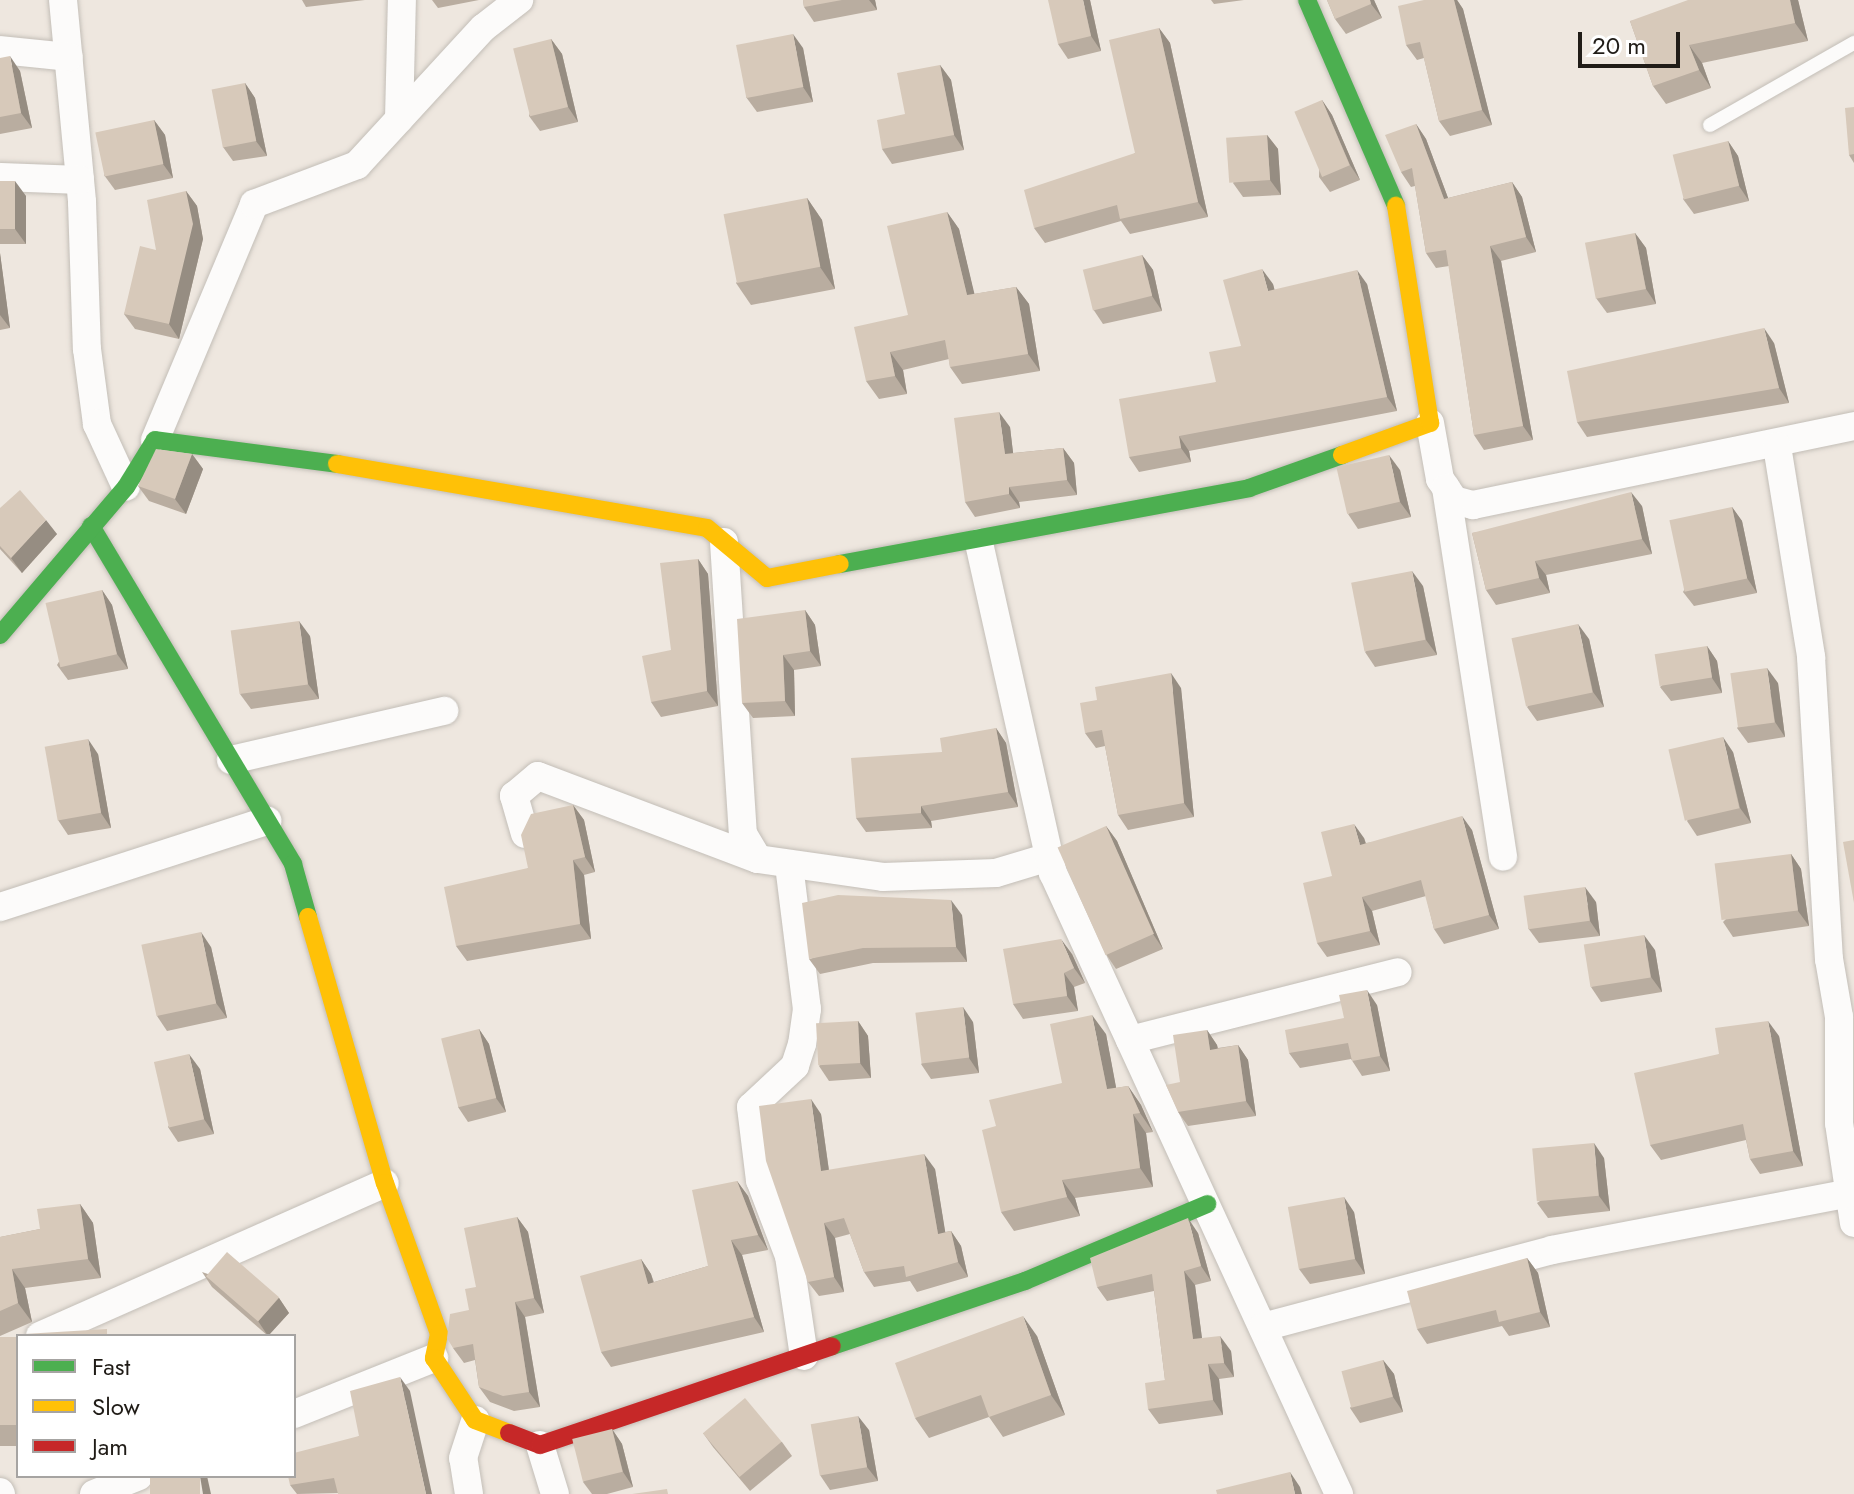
<!DOCTYPE html>
<html>
<head>
<meta charset="utf-8">
<style>
  body { margin:0 }
  #map { position:relative; width:1854px; height:1494px; overflow:hidden; background:#eee7df; font-family:Jost,sans-serif }
  div>[style] { position:absolute }
  .roads { filter:drop-shadow(0 0 2px #c3beb7) drop-shadow(0 0 2px #c3beb7) }
  .lane>* { height:14px; margin:-7px; padding:0 7px; transform-origin:7px; border-radius:7px; background:#fcfbfa }
  .street>* { height:28px; margin:-14px; padding:0 14px; transform-origin:14px; border-radius:14px; background:#fcfbfa }
  .fast>* { height:18px; margin:-9px; padding:0 9px; transform-origin:9px; border-radius:9px; background:#4caf50 }
  .slow>* { height:18px; margin:-9px; padding:0 9px; transform-origin:9px; border-radius:9px; background:#ffc107 }
  .jam>* { height:18px; margin:-9px; padding:0 9px; transform-origin:9px; border-radius:9px; background:#c62828 }
  .wall>* { inset:0; background:#b9ada0; transform-origin:0 0 }
  .shaded-wall>* { inset:0; background:#968d82 }
  .building>* { inset:0; background:#d7c9ba; transform-origin:0 0 }
  span { translate:-50% -50%; white-space:nowrap; text-align:center; line-height:1.15; -webkit-text-stroke:8px #fff; paint-order:stroke }
  .legend { position:absolute; left:16px; top:1334px; width:280px; height:144px; box-sizing:border-box; background:#fff; border:2px solid #a6a4a2; margin:0; padding:10px 14px; list-style:none; font-size:24px; color:#201c17 }
  .legend li { display:flex; align-items:center; gap:16px; height:40px }
  .legend b { width:40px; border:2px solid #a6a4a2 }
  .scale { position:absolute; left:1578px; top:32px; width:102px; height:36px; box-sizing:border-box; border:4px solid #201c17; border-top:0; padding-left:10px; font-size:24px; line-height:28px; white-space:nowrap; color:#201c17; -webkit-text-stroke:6px #fff; paint-order:stroke }
</style>
</head>
<body>
<div id="map">
  <div class="roads">
    <div class="lane">
      <i style="left:1710px;top:125px;width:166px;rotate:-29.7deg"></i>
    </div>
    <div class="street">
      <i style="left:63px;top:0;width:203px;rotate:84.6deg"></i>
      <i style="left:82px;top:202px;width:147px;rotate:88.1deg"></i>
      <i style="left:87px;top:349px;width:76px;rotate:82.4deg"></i>
      <i style="left:97px;top:424px;width:69px;rotate:65.3deg"></i>
      <i style="left:0;top:50px;width:69px;rotate:5.8deg"></i>
      <i style="left:399px;top:119px;width:119px;rotate:-88.6deg"></i>
      <i style="left:0;top:177px;width:80px;rotate:2.1deg"></i>
      <i style="left:1430px;top:423px;width:57px;rotate:79.9deg"></i>
      <i style="left:1440px;top:479px;width:25px;rotate:56deg"></i>
      <i style="left:1454px;top:500px;width:20px;rotate:15deg"></i>
      <i style="left:1473px;top:505px;width:389px;rotate:-11.7deg"></i>
      <i style="left:155px;top:440px;width:256px;rotate:-67.2deg"></i>
      <i style="left:254px;top:204px;width:110px;rotate:-20.7deg"></i>
      <i style="left:357px;top:165px;width:186px;rotate:-47.4deg"></i>
      <i style="left:483px;top:28px;width:46px;rotate:-37.9deg"></i>
      <i style="left:1777px;top:446px;width:214px;rotate:80.8deg"></i>
      <i style="left:1811px;top:657px;width:303px;rotate:86.6deg"></i>
      <i style="left:1829px;top:959px;width:59px;rotate:80.2deg"></i>
      <i style="left:1839px;top:1017px;width:106px;rotate:90deg"></i>
      <i style="left:1839px;top:1123px;width:101px;rotate:81.5deg"></i>
      <i style="left:1446px;top:488px;width:373px;rotate:81.2deg"></i>
      <i style="left:724px;top:542px;width:293px;rotate:86.3deg"></i>
      <i style="left:743px;top:834px;width:29px;rotate:59deg"></i>
      <i style="left:758px;top:859px;width:126px;rotate:8.2deg"></i>
      <i style="left:883px;top:877px;width:113px;rotate:-2deg"></i>
      <i style="left:996px;top:873px;width:55px;rotate:-16.8deg"></i>
      <i style="left:979px;top:543px;width:338px;rotate:77.4deg"></i>
      <i style="left:1053px;top:873px;width:684px;rotate:65.27deg"></i>
      <i style="left:231px;top:760px;width:219px;rotate:-13deg"></i>
      <i style="left:525px;top:834px;width:40px;rotate:-106deg"></i>
      <i style="left:514px;top:796px;width:31px;rotate:-40deg"></i>
      <i style="left:538px;top:776px;width:235px;rotate:20.7deg"></i>
      <i style="left:789px;top:865px;width:145px;rotate:82.9deg"></i>
      <i style="left:807px;top:1009px;width:35px;rotate:98deg"></i>
      <i style="left:802px;top:1044px;width:23px;rotate:108deg"></i>
      <i style="left:795px;top:1066px;width:60px;rotate:137deg"></i>
      <i style="left:751px;top:1107px;width:74px;rotate:83deg"></i>
      <i style="left:760px;top:1180px;width:81px;rotate:69.1deg"></i>
      <i style="left:789px;top:1256px;width:101px;rotate:81.5deg"></i>
      <i style="left:0;top:907px;width:281px;rotate:-17.9deg"></i>
      <i style="left:1130px;top:1040px;width:276px;rotate:-14.2deg"></i>
      <i style="left:1263px;top:1327px;width:299px;rotate:-14.9deg"></i>
      <i style="left:1552px;top:1250px;width:303px;rotate:-10.8deg"></i>
      <i style="left:40px;top:1336px;width:377px;rotate:-23.9deg"></i>
      <i style="left:294px;top:1414px;width:151px;rotate:-21.8deg"></i>
      <i style="left:540px;top:1445px;width:51px;rotate:73deg"></i>
      <i style="left:0;top:1492px;width:2px;rotate:63deg"></i>
      <i style="left:94px;top:1494px;width:48px;rotate:-21.8deg"></i>
      <i style="left:469px;top:1494px;width:36px;rotate:-99deg"></i>
      <i style="left:463px;top:1458px;width:40px;rotate:-72deg"></i>
    </div>
    <div class="fast">
      <i style="left:1307px;top:0;width:224px;rotate:66.6deg"></i>
      <i style="left:91px;top:526px;width:394px;rotate:59.1deg"></i>
      <i style="left:293px;top:864px;width:55px;rotate:74.2deg"></i>
      <i style="left:840px;top:564px;width:416px;rotate:-10.5deg"></i>
      <i style="left:1249px;top:488px;width:99px;rotate:-19.5deg"></i>
      <i style="left:0;top:635px;width:194px;rotate:-49.6deg"></i>
      <i style="left:126px;top:487px;width:55px;rotate:-58.3deg"></i>
      <i style="left:155px;top:440px;width:184px;rotate:7.5deg"></i>
      <i style="left:832px;top:1346px;width:204px;rotate:-18.6deg"></i>
      <i style="left:1025px;top:1281px;width:198px;rotate:-22.9deg"></i>
    </div>
    <div class="slow">
      <i style="left:1342px;top:455px;width:94px;rotate:-20deg"></i>
      <i style="left:1430px;top:423px;width:220px;rotate:-98.9deg"></i>
      <i style="left:337px;top:464px;width:375px;rotate:9.8deg"></i>
      <i style="left:707px;top:528px;width:78px;rotate:39.8deg"></i>
      <i style="left:767px;top:578px;width:74px;rotate:-10.9deg"></i>
      <i style="left:308px;top:917px;width:277px;rotate:73.9deg"></i>
      <i style="left:385px;top:1183px;width:160px;rotate:70.3deg"></i>
      <i style="left:439px;top:1334px;width:25px;rotate:102deg"></i>
      <i style="left:434px;top:1358px;width:74px;rotate:56.5deg"></i>
      <i style="left:475px;top:1420px;width:36px;rotate:21deg"></i>
    </div>
    <div class="jam">
      <i style="left:509px;top:1433px;width:33px;rotate:21deg"></i>
      <i style="left:540px;top:1445px;width:308px;rotate:-18.7deg"></i>
    </div>
  </div>
  <div class="wall">
    <i style="clip-path:polygon(302px 0,365px 0,306px 7px)"></i>
    <i style="clip-path:polygon(432px 0,479px 0,438px 8px)"></i>
    <i style="clip-path:polygon(803px 0,875px 0,877px 10px,814px 22px,804px 7px)"></i>
    <i style="clip-path:polygon(1090px 0,1101px 51px,1068px 59px,1058px 44px)"></i>
    <i style="clip-path:polygon(1211px 0,1244px 0,1214px 4px)"></i>
    <i style="clip-path:polygon(1327px 0,1374px 0,1382px 18px,1346px 34px,1335px 19px)"></i>
    <i style="clip-path:polygon(1454px 0,1457px 0,1463px 9px,1492px 125px,1450px 136px,1439px 121px,1424px 58px,1417px 60px,1406px 45px)"></i>
    <i style="clip-path:polygon(1798px 0,1808px 41px,1702px 63px,1711px 88px,1666px 104px,1653px 86px,1630px 21px)"></i>
    <i style="clip-path:polygon(1159px 28px,1170px 43px,1208px 217px,1130px 234px,1121px 221px,1045px 243px,1034px 228px,1135px 153px)"></i>
    <i style="clip-path:polygon(551px 39px,562px 54px,578px 122px,540px 131px,529px 116px)"></i>
    <i style="clip-path:polygon(803px 48px,813px 102px,757px 112px,746px 97px)"></i>
    <i style="clip-path:polygon(0 58px,20px 71px,32px 128px,0 134px)"></i>
    <i style="clip-path:polygon(940px 65px,951px 80px,964px 150px,892px 164px,882px 149px)"></i>
    <i style="clip-path:polygon(245px 83px,255px 98px,267px 156px,233px 161px,223px 147px)"></i>
    <i style="clip-path:polygon(1322px 100px,1332px 115px,1360px 180px,1330px 192px,1319px 177px)"></i>
    <i style="clip-path:polygon(1854px 107px,1854px 163px,1849px 155px)"></i>
    <i style="clip-path:polygon(154px 120px,165px 135px,173px 178px,115px 190px,104px 175px)"></i>
    <i style="clip-path:polygon(1416px 124px,1426px 139px,1448px 198px,1512px 182px,1522px 197px,1536px 252px,1501px 261px,1533px 440px,1484px 450px,1474px 435px,1449px 266px,1436px 268px,1426px 253px,1415px 186px,1411px 187px,1401px 172px)"></i>
    <i style="clip-path:polygon(1267px 135px,1278px 149px,1281px 195px,1243px 197px,1233px 183px)"></i>
    <i style="clip-path:polygon(1728px 141px,1738px 156px,1749px 201px,1694px 214px,1683px 199px)"></i>
    <i style="clip-path:polygon(0 181px,26px 196px,26px 244px,0 244px)"></i>
    <i style="clip-path:polygon(186px 191px,197px 206px,203px 239px,179px 339px,135px 329px,124px 314px)"></i>
    <i style="clip-path:polygon(807px 198px,822px 220px,835px 289px,751px 305px,736px 283px)"></i>
    <i style="clip-path:polygon(947px 212px,959px 229px,974px 294px,1016px 287px,1029px 304px,1040px 371px,962px 384px,950px 367px,949px 359px,903px 370px,907px 394px,879px 399px,866px 381px,908px 315px)"></i>
    <i style="clip-path:polygon(1635px 233px,1646px 248px,1656px 304px,1607px 313px,1596px 298px)"></i>
    <i style="clip-path:polygon(0 253px,10px 328px,0 330px)"></i>
    <i style="clip-path:polygon(1142px 255px,1153px 270px,1162px 311px,1103px 324px,1093px 309px)"></i>
    <i style="clip-path:polygon(1273px 284px,1274px 290px,1367px 284px,1397px 411px,1189px 451px,1191px 462px,1139px 472px,1129px 457px,1216px 382px,1241px 346px)"></i>
    <i style="clip-path:polygon(1774px 343px,1789px 403px,1587px 437px,1577px 422px)"></i>
    <i style="clip-path:polygon(1010px 427px,1013px 453px,1063px 448px,1074px 463px,1077px 495px,1019px 502px,1020px 508px,975px 517px,965px 502px)"></i>
    <i style="clip-path:polygon(192px 454px,203px 469px,186px 514px,149px 501px,138px 486px)"></i>
    <i style="clip-path:polygon(1400px 470px,1411px 517px,1358px 529px,1348px 514px)"></i>
    <i style="clip-path:polygon(1642px 506px,1652px 554px,1546px 575px,1550px 593px,1496px 605px,1486px 590px,1472px 533px)"></i>
    <i style="clip-path:polygon(1732px 507px,1742px 521px,1757px 593px,1694px 606px,1683px 592px)"></i>
    <i style="clip-path:polygon(0 508px,57px 534px,22px 573px,0 549px)"></i>
    <i style="clip-path:polygon(698px 559px,708px 574px,718px 706px,661px 717px,651px 702px,671px 650px)"></i>
    <i style="clip-path:polygon(1423px 586px,1437px 655px,1375px 667px,1365px 652px)"></i>
    <i style="clip-path:polygon(102px 590px,112px 605px,128px 669px,68px 680px,57px 665px)"></i>
    <i style="clip-path:polygon(805px 610px,815px 625px,821px 666px,794px 670px,795px 716px,753px 718px,742px 703px)"></i>
    <i style="clip-path:polygon(310px 636px,319px 699px,251px 709px,240px 694px)"></i>
    <i style="clip-path:polygon(1589px 639px,1604px 707px,1537px 721px,1527px 707px)"></i>
    <i style="clip-path:polygon(1707px 646px,1717px 661px,1722px 693px,1671px 701px,1660px 687px)"></i>
    <i style="clip-path:polygon(1778px 683px,1785px 737px,1748px 743px,1737px 728px)"></i>
    <i style="clip-path:polygon(1181px 688px,1194px 817px,1128px 830px,1118px 815px,1105px 746px,1096px 748px,1085px 733px)"></i>
    <i style="clip-path:polygon(996px 728px,1006px 743px,1018px 807px,931px 821px,932px 828px,866px 832px,856px 818px,942px 752px)"></i>
    <i style="clip-path:polygon(1733px 752px,1751px 823px,1697px 836px,1687px 821px)"></i>
    <i style="clip-path:polygon(98px 754px,111px 828px,68px 835px,58px 820px)"></i>
    <i style="clip-path:polygon(573px 805px,584px 820px,595px 872px,584px 875px,591px 939px,467px 961px,456px 946px,528px 868px)"></i>
    <i style="clip-path:polygon(1106px 826px,1117px 841px,1163px 949px,1116px 969px,1106px 954px)"></i>
    <i style="clip-path:polygon(1472px 830px,1499px 929px,1444px 944px,1434px 929px,1426px 896px,1372px 911px,1380px 945px,1327px 957px,1317px 943px,1332px 876px,1364px 838px,1366px 843px)"></i>
    <i style="clip-path:polygon(1791px 854px,1801px 869px,1809px 926px,1733px 937px,1723px 922px)"></i>
    <i style="clip-path:polygon(1596px 902px,1600px 936px,1539px 943px,1528px 928px)"></i>
    <i style="clip-path:polygon(962px 915px,967px 962px,873px 963px,820px 974px,809px 959px)"></i>
    <i style="clip-path:polygon(211px 947px,227px 1018px,167px 1031px,157px 1016px)"></i>
    <i style="clip-path:polygon(1655px 950px,1662px 992px,1601px 1002px,1591px 987px)"></i>
    <i style="clip-path:polygon(1072px 954px,1085px 983px,1074px 987px,1078px 1011px,1023px 1019px,1013px 1004px)"></i>
    <i style="clip-path:polygon(1377px 1005px,1390px 1071px,1362px 1076px,1351px 1059px,1300px 1068px,1289px 1053px)"></i>
    <i style="clip-path:polygon(858px 1021px,868px 1036px,871px 1078px,829px 1081px,819px 1066px)"></i>
    <i style="clip-path:polygon(973px 1022px,979px 1073px,931px 1079px,921px 1064px)"></i>
    <i style="clip-path:polygon(479px 1029px,489px 1044px,506px 1112px,468px 1122px,458px 1107px)"></i>
    <i style="clip-path:polygon(1207px 1030px,1217px 1045px,1218px 1048px,1238px 1045px,1248px 1060px,1256px 1116px,1188px 1126px,1178px 1112px,1180px 1082px)"></i>
    <i style="clip-path:polygon(1106px 1034px,1116px 1088px,1128px 1086px,1141px 1105px,1153px 1132px,1146px 1133px,1153px 1187px,1075px 1198px,1080px 1216px,1014px 1231px,1001px 1212px,1062px 1083px)"></i>
    <i style="clip-path:polygon(1779px 1036px,1803px 1166px,1760px 1174px,1750px 1159px,1746px 1140px,1661px 1160px,1650px 1145px,1719px 1054px)"></i>
    <i style="clip-path:polygon(200px 1069px,214px 1134px,178px 1142px,168px 1127px)"></i>
    <i style="clip-path:polygon(821px 1114px,829px 1170px,935px 1169px,945px 1232px,951px 1231px,961px 1246px,968px 1277px,917px 1292px,910px 1281px,874px 1287px,864px 1272px,850px 1234px,835px 1238px,844px 1292px,819px 1296px,808px 1282px)"></i>
    <i style="clip-path:polygon(1604px 1158px,1610px 1211px,1548px 1218px,1537px 1203px)"></i>
    <i style="clip-path:polygon(737px 1181px,748px 1196px,768px 1250px,742px 1255px,764px 1332px,611px 1367px,601px 1352px,641px 1259px,651px 1274px,654px 1282px,708px 1266px)"></i>
    <i style="clip-path:polygon(80px 1204px,93px 1223px,101px 1278px,25px 1288px,32px 1322px,0 1336px,0 1237px,40px 1229px)"></i>
    <i style="clip-path:polygon(1354px 1212px,1365px 1274px,1310px 1284px,1299px 1269px)"></i>
    <i style="clip-path:polygon(517px 1217px,528px 1232px,544px 1313px,525px 1317px,540px 1407px,514px 1411px,490px 1402px,479px 1387px,475px 1360px,464px 1363px,453px 1348px,469px 1310px,476px 1287px)"></i>
    <i style="clip-path:polygon(1198px 1233px,1211px 1281px,1195px 1285px,1202px 1338px,1231px 1351px,1234px 1377px,1219px 1379px,1223px 1415px,1159px 1424px,1148px 1409px,1165px 1380px,1154px 1291px,1107px 1301px,1097px 1287px)"></i>
    <i style="clip-path:polygon(1527px 1258px,1538px 1273px,1550px 1327px,1509px 1336px,1502px 1326px,1427px 1344px,1417px 1329px)"></i>
    <i style="clip-path:polygon(202px 1272px,279px 1298px,289px 1313px,268px 1336px,212px 1287px)"></i>
    <i style="clip-path:polygon(1037px 1336px,1065px 1415px,1003px 1437px,989px 1417px,929px 1438px,915px 1418px)"></i>
    <i style="left:18px;top:1337px;width:109px;height:20px;rotate:90deg"></i>
    <i style="clip-path:polygon(1383px 1360px,1394px 1374px,1403px 1412px,1360px 1423px,1350px 1408px)"></i>
    <i style="clip-path:polygon(410px 1391px,338px 1493px,297px 1494px,290px 1485px,359px 1436px)"></i>
    <i style="clip-path:polygon(612px 1429px,622px 1444px,633px 1487px,607px 1494px,592px 1494px,583px 1482px)"></i>
    <i style="clip-path:polygon(869px 1430px,878px 1481px,830px 1490px,820px 1475px)"></i>
    <i style="clip-path:polygon(703px 1433px,782px 1442px,792px 1456px,750px 1491px,713px 1447px)"></i>
  </div>
  <div class="shaded-wall">
    <i style="clip-path:polygon(869px 0,875px 0,877px 10px)"></i>
    <i style="clip-path:polygon(1083px 0,1090px 0,1101px 51px,1091px 36px)"></i>
    <i style="clip-path:polygon(1370px 0,1374px 0,1382px 18px,1371px 4px)"></i>
    <i style="clip-path:polygon(1454px 0,1457px 0,1463px 9px,1492px 125px,1482px 110px)"></i>
    <i style="clip-path:polygon(1790px 0,1798px 0,1808px 41px,1795px 23px)"></i>
    <i style="clip-path:polygon(1159px 28px,1170px 43px,1208px 217px,1198px 202px)"></i>
    <i style="clip-path:polygon(793px 34px,803px 48px,813px 102px,803px 87px)"></i>
    <i style="clip-path:polygon(551px 39px,562px 54px,578px 122px,568px 107px)"></i>
    <i style="clip-path:polygon(1689px 45px,1702px 63px,1711px 88px,1699px 70px)"></i>
    <i style="clip-path:polygon(10px 56px,20px 71px,32px 128px,21px 113px)"></i>
    <i style="clip-path:polygon(940px 65px,951px 80px,964px 150px,954px 135px)"></i>
    <i style="clip-path:polygon(245px 83px,255px 98px,267px 156px,256px 141px)"></i>
    <i style="clip-path:polygon(1322px 100px,1332px 115px,1360px 180px,1350px 165px)"></i>
    <i style="clip-path:polygon(154px 120px,165px 135px,173px 178px,163px 164px)"></i>
    <i style="clip-path:polygon(1416px 124px,1426px 139px,1454px 214px,1444px 199px)"></i>
    <i style="clip-path:polygon(1267px 135px,1278px 149px,1281px 195px,1270px 180px)"></i>
    <i style="clip-path:polygon(1728px 141px,1738px 156px,1749px 201px,1739px 186px)"></i>
    <i style="clip-path:polygon(15px 181px,26px 196px,26px 244px,15px 229px)"></i>
    <i style="clip-path:polygon(1512px 182px,1522px 197px,1536px 252px,1526px 237px)"></i>
    <i style="clip-path:polygon(186px 191px,197px 206px,203px 239px,179px 339px,169px 324px)"></i>
    <i style="clip-path:polygon(807px 198px,822px 220px,835px 289px,820px 267px)"></i>
    <i style="clip-path:polygon(947px 212px,959px 229px,979px 313px,967px 295px)"></i>
    <i style="clip-path:polygon(1635px 233px,1646px 248px,1656px 304px,1646px 289px)"></i>
    <i style="clip-path:polygon(1490px 246px,1501px 261px,1533px 440px,1523px 426px)"></i>
    <i style="clip-path:polygon(0 253px,10px 328px,0 315px)"></i>
    <i style="clip-path:polygon(1142px 255px,1153px 270px,1162px 311px,1152px 296px)"></i>
    <i style="clip-path:polygon(1262px 269px,1273px 284px,1279px 306px,1268px 291px)"></i>
    <i style="clip-path:polygon(1357px 270px,1367px 284px,1397px 411px,1387px 397px)"></i>
    <i style="clip-path:polygon(1016px 287px,1029px 304px,1040px 371px,1028px 354px)"></i>
    <i style="clip-path:polygon(1764px 328px,1774px 343px,1789px 403px,1779px 388px)"></i>
    <i style="clip-path:polygon(890px 352px,903px 370px,907px 394px,895px 376px)"></i>
    <i style="clip-path:polygon(999px 412px,1010px 427px,1015px 469px,1005px 454px)"></i>
    <i style="clip-path:polygon(1179px 436px,1189px 451px,1191px 462px,1181px 448px)"></i>
    <i style="clip-path:polygon(1063px 448px,1074px 463px,1077px 495px,1067px 480px)"></i>
    <i style="clip-path:polygon(192px 454px,203px 469px,186px 514px,175px 499px)"></i>
    <i style="clip-path:polygon(1389px 455px,1400px 470px,1411px 517px,1400px 502px)"></i>
    <i style="clip-path:polygon(1009px 487px,1019px 502px,1020px 508px,1009px 494px)"></i>
    <i style="clip-path:polygon(1631px 492px,1642px 506px,1652px 554px,1642px 539px)"></i>
    <i style="clip-path:polygon(1732px 507px,1742px 521px,1757px 593px,1747px 578px)"></i>
    <i style="clip-path:polygon(46px 520px,57px 534px,22px 573px,11px 558px)"></i>
    <i style="clip-path:polygon(698px 559px,708px 574px,718px 706px,707px 691px)"></i>
    <i style="clip-path:polygon(1535px 561px,1546px 575px,1550px 593px,1539px 578px)"></i>
    <i style="clip-path:polygon(1412px 571px,1423px 586px,1437px 655px,1426px 640px)"></i>
    <i style="clip-path:polygon(102px 590px,112px 605px,128px 669px,117px 654px)"></i>
    <i style="clip-path:polygon(805px 610px,815px 625px,821px 666px,810px 651px)"></i>
    <i style="clip-path:polygon(299px 621px,310px 636px,319px 699px,308px 684px)"></i>
    <i style="clip-path:polygon(1578px 624px,1589px 639px,1604px 707px,1593px 692px)"></i>
    <i style="clip-path:polygon(1707px 646px,1717px 661px,1722px 693px,1712px 678px)"></i>
    <i style="clip-path:polygon(783px 655px,794px 670px,795px 716px,785px 701px)"></i>
    <i style="clip-path:polygon(1767px 668px,1778px 683px,1785px 737px,1775px 722px)"></i>
    <i style="clip-path:polygon(1171px 673px,1181px 688px,1194px 817px,1184px 803px)"></i>
    <i style="clip-path:polygon(996px 728px,1006px 743px,1018px 807px,1008px 792px)"></i>
    <i style="clip-path:polygon(1723px 737px,1733px 752px,1751px 823px,1740px 808px)"></i>
    <i style="clip-path:polygon(88px 739px,98px 754px,111px 828px,101px 813px)"></i>
    <i style="clip-path:polygon(573px 805px,584px 820px,595px 872px,585px 857px)"></i>
    <i style="clip-path:polygon(921px 806px,931px 821px,932px 828px,921px 813px)"></i>
    <i style="clip-path:polygon(1462px 816px,1472px 830px,1499px 929px,1489px 915px)"></i>
    <i style="clip-path:polygon(1354px 824px,1364px 838px,1370px 859px,1360px 845px)"></i>
    <i style="clip-path:polygon(1106px 826px,1117px 841px,1163px 949px,1153px 934px)"></i>
    <i style="clip-path:polygon(1791px 854px,1801px 869px,1809px 926px,1798px 911px)"></i>
    <i style="clip-path:polygon(573px 860px,584px 875px,591px 939px,580px 924px)"></i>
    <i style="clip-path:polygon(1585px 887px,1596px 902px,1600px 936px,1590px 921px)"></i>
    <i style="clip-path:polygon(1362px 897px,1372px 911px,1380px 945px,1370px 931px)"></i>
    <i style="clip-path:polygon(951px 900px,962px 915px,967px 962px,956px 947px)"></i>
    <i style="clip-path:polygon(201px 932px,211px 947px,227px 1018px,216px 1003px)"></i>
    <i style="clip-path:polygon(1644px 935px,1655px 950px,1662px 992px,1651px 977px)"></i>
    <i style="clip-path:polygon(1061px 939px,1072px 954px,1085px 983px,1074px 968px)"></i>
    <i style="clip-path:polygon(1064px 973px,1074px 987px,1078px 1011px,1067px 996px)"></i>
    <i style="clip-path:polygon(1367px 990px,1377px 1005px,1390px 1071px,1380px 1056px)"></i>
    <i style="clip-path:polygon(963px 1007px,973px 1022px,979px 1073px,969px 1058px)"></i>
    <i style="clip-path:polygon(1092px 1015px,1106px 1034px,1120px 1108px,1107px 1089px)"></i>
    <i style="clip-path:polygon(858px 1021px,868px 1036px,871px 1078px,860px 1063px)"></i>
    <i style="clip-path:polygon(1768px 1021px,1779px 1036px,1803px 1166px,1793px 1151px)"></i>
    <i style="clip-path:polygon(479px 1029px,489px 1044px,506px 1112px,496px 1098px)"></i>
    <i style="clip-path:polygon(1207px 1030px,1217px 1045px,1220px 1064px,1210px 1050px)"></i>
    <i style="clip-path:polygon(1238px 1045px,1248px 1060px,1256px 1116px,1246px 1101px)"></i>
    <i style="clip-path:polygon(189px 1054px,200px 1069px,214px 1134px,204px 1119px)"></i>
    <i style="clip-path:polygon(1128px 1086px,1141px 1105px,1153px 1132px,1140px 1113px)"></i>
    <i style="clip-path:polygon(811px 1099px,821px 1114px,831px 1186px,821px 1171px)"></i>
    <i style="clip-path:polygon(1133px 1114px,1146px 1133px,1153px 1187px,1140px 1168px)"></i>
    <i style="clip-path:polygon(1594px 1143px,1604px 1158px,1610px 1211px,1599px 1196px)"></i>
    <i style="clip-path:polygon(924px 1154px,935px 1169px,948px 1249px,938px 1234px)"></i>
    <i style="clip-path:polygon(1062px 1180px,1075px 1198px,1080px 1216px,1067px 1197px)"></i>
    <i style="clip-path:polygon(737px 1181px,748px 1196px,768px 1250px,758px 1235px)"></i>
    <i style="clip-path:polygon(1344px 1197px,1354px 1212px,1365px 1274px,1355px 1259px)"></i>
    <i style="clip-path:polygon(80px 1204px,93px 1223px,101px 1278px,88px 1259px)"></i>
    <i style="clip-path:polygon(517px 1217px,528px 1232px,544px 1313px,534px 1298px)"></i>
    <i style="clip-path:polygon(1188px 1218px,1198px 1233px,1211px 1281px,1201px 1266px)"></i>
    <i style="clip-path:polygon(824px 1223px,835px 1238px,844px 1292px,834px 1277px)"></i>
    <i style="clip-path:polygon(951px 1231px,961px 1246px,968px 1277px,958px 1262px)"></i>
    <i style="clip-path:polygon(731px 1240px,742px 1255px,764px 1332px,754px 1317px)"></i>
    <i style="clip-path:polygon(1527px 1258px,1538px 1273px,1550px 1327px,1540px 1312px)"></i>
    <i style="clip-path:polygon(641px 1259px,651px 1274px,658px 1299px,648px 1284px)"></i>
    <i style="clip-path:polygon(12px 1269px,25px 1288px,32px 1322px,18px 1303px)"></i>
    <i style="clip-path:polygon(1184px 1271px,1195px 1285px,1204px 1354px,1193px 1339px)"></i>
    <i style="clip-path:polygon(279px 1298px,289px 1313px,268px 1336px,258px 1321px)"></i>
    <i style="clip-path:polygon(515px 1302px,525px 1317px,540px 1407px,529px 1392px)"></i>
    <i style="clip-path:polygon(1023px 1316px,1037px 1336px,1065px 1415px,1051px 1395px)"></i>
    <i style="clip-path:polygon(1220px 1336px,1231px 1351px,1234px 1377px,1224px 1363px)"></i>
    <i style="clip-path:polygon(1383px 1360px,1394px 1374px,1403px 1412px,1393px 1397px)"></i>
    <i style="clip-path:polygon(1208px 1364px,1219px 1379px,1223px 1415px,1213px 1400px)"></i>
    <i style="clip-path:polygon(400px 1377px,410px 1391px,432px 1494px,426px 1494px)"></i>
    <i style="clip-path:polygon(858px 1416px,869px 1430px,878px 1481px,867px 1467px)"></i>
    <i style="clip-path:polygon(612px 1429px,622px 1444px,633px 1487px,623px 1472px)"></i>
    <i style="clip-path:polygon(1290px 1472px,1300px 1487px,1302px 1494px,1295px 1494px)"></i>
    <i style="clip-path:polygon(200px 1476px,207px 1476px,211px 1494px,203px 1494px)"></i>
  </div>
  <div class="building">
    <i style="clip-path:polygon(803px 0,842px 0,804px 7px)"></i>
    <i style="clip-path:polygon(1048px 0,1083px 0,1091px 36px,1058px 44px)"></i>
    <i style="clip-path:polygon(1327px 0,1370px 0,1371px 4px,1335px 19px)"></i>
    <i style="clip-path:polygon(1424px 0,1454px 0,1482px 110px,1439px 121px,1420px 42px,1406px 45px,1398px 6px)"></i>
    <i style="clip-path:polygon(1688px 0,1790px 0,1795px 23px,1689px 45px,1699px 70px,1653px 86px,1630px 21px)"></i>
    <i style="clip-path:polygon(1159px 28px,1198px 202px,1120px 219px,1117px 205px,1034px 228px,1024px 190px,1135px 153px,1109px 40px)"></i>
    <i style="left:793px;top:34px;width:54px;height:58px;rotate:79deg"></i>
    <i style="left:551px;top:39px;width:70px;height:39px;rotate:76deg"></i>
    <i style="clip-path:polygon(10px 56px,21px 113px,0 117px,0 58px)"></i>
    <i style="clip-path:polygon(940px 65px,954px 135px,882px 149px,877px 120px,905px 114px,897px 73px)"></i>
    <i style="left:245px;top:83px;width:59px;height:34px;rotate:79deg"></i>
    <i style="left:1322px;top:100px;width:71px;height:30px;rotate:67deg"></i>
    <i style="clip-path:polygon(1854px 107px,1854px 154px,1849px 155px,1845px 108px)"></i>
    <i style="left:154px;top:120px;width:45px;height:60px;rotate:78deg"></i>
    <i style="clip-path:polygon(1416px 124px,1444px 199px,1512px 182px,1526px 237px,1490px 246px,1523px 426px,1474px 435px,1446px 250px,1426px 253px,1412px 168px,1401px 172px,1385px 135px)"></i>
    <i style="left:1267px;top:135px;width:45px;height:41px;rotate:86deg"></i>
    <i style="left:1728px;top:141px;width:46px;height:57px;rotate:76deg"></i>
    <i style="left:0;top:181px;width:15px;height:48px"></i>
    <i style="clip-path:polygon(186px 191px,193px 224px,169px 324px,124px 314px,140px 246px,156px 250px,147px 200px)"></i>
    <i style="left:807px;top:198px;width:70px;height:85px;rotate:79deg"></i>
    <i style="clip-path:polygon(947px 212px,967px 295px,1016px 287px,1028px 354px,950px 367px,945px 340px,890px 352px,895px 376px,866px 381px,854px 327px,908px 315px,887px 226px)"></i>
    <i style="left:1635px;top:233px;width:57px;height:51px;rotate:79deg"></i>
    <i style="left:1142px;top:255px;width:42px;height:61px;rotate:76deg"></i>
    <i style="clip-path:polygon(1262px 269px,1268px 291px,1357px 270px,1387px 397px,1179px 436px,1181px 448px,1129px 457px,1119px 399px,1216px 382px,1209px 352px,1241px 346px,1223px 280px)"></i>
    <i style="clip-path:polygon(1764px 328px,1779px 388px,1577px 422px,1567px 371px)"></i>
    <i style="clip-path:polygon(999px 412px,1005px 454px,1063px 448px,1067px 480px,1009px 487px,1009px 494px,965px 502px,954px 418px)"></i>
    <i style="clip-path:polygon(156px 449px,192px 454px,175px 499px,138px 486px)"></i>
    <i style="left:1389px;top:455px;width:48px;height:54px;rotate:77deg"></i>
    <i style="clip-path:polygon(20px 490px,46px 520px,11px 558px,0 546px,0 508px)"></i>
    <i style="clip-path:polygon(1631px 492px,1642px 539px,1535px 561px,1539px 578px,1486px 590px,1472px 533px)"></i>
    <i style="left:1732px;top:507px;width:73px;height:64px;rotate:78deg"></i>
    <i style="clip-path:polygon(698px 559px,707px 691px,651px 702px,642px 656px,671px 650px,660px 563px)"></i>
    <i style="left:1412px;top:571px;width:70px;height:62px;rotate:79deg"></i>
    <i style="left:102px;top:590px;width:66px;height:58px;rotate:77deg"></i>
    <i style="clip-path:polygon(805px 610px,810px 651px,783px 655px,785px 701px,742px 703px,737px 619px)"></i>
    <i style="left:299px;top:621px;width:64px;height:69px;rotate:82deg"></i>
    <i style="left:1578px;top:624px;width:70px;height:68px;rotate:78deg"></i>
    <i style="left:1707px;top:646px;width:32px;height:53px;rotate:81deg"></i>
    <i style="left:1767px;top:668px;width:55px;height:37px;rotate:82deg"></i>
    <i style="clip-path:polygon(1171px 673px,1184px 803px,1118px 815px,1102px 730px,1085px 733px,1080px 703px,1097px 700px,1095px 687px)"></i>
    <i style="clip-path:polygon(996px 728px,1008px 792px,921px 806px,921px 813px,856px 818px,851px 758px,942px 752px,940px 738px)"></i>
    <i style="left:1723px;top:737px;width:73px;height:56px;rotate:77deg"></i>
    <i style="left:88px;top:739px;width:75px;height:44px;rotate:80deg"></i>
    <i style="clip-path:polygon(573px 805px,585px 857px,573px 860px,580px 924px,456px 946px,444px 887px,528px 868px,521px 835px,531px 814px)"></i>
    <i style="clip-path:polygon(1462px 816px,1489px 915px,1434px 929px,1421px 880px,1362px 897px,1370px 931px,1317px 943px,1303px 883px,1332px 876px,1321px 832px,1354px 824px,1360px 845px)"></i>
    <i style="left:1106px;top:826px;width:118px;height:53px;rotate:66deg"></i>
    <i style="clip-path:polygon(1854px 840px,1854px 903px,1843px 842px)"></i>
    <i style="left:1791px;top:854px;width:57px;height:77px;rotate:83deg"></i>
    <i style="left:1585px;top:887px;width:34px;height:62px;rotate:82deg"></i>
    <i style="clip-path:polygon(838px 895px,951px 900px,956px 947px,863px 948px,809px 959px,802px 903px)"></i>
    <i style="left:201px;top:932px;width:73px;height:61px;rotate:78deg"></i>
    <i style="left:1644px;top:935px;width:43px;height:61px;rotate:81deg"></i>
    <i style="clip-path:polygon(1061px 939px,1074px 968px,1064px 973px,1067px 996px,1013px 1004px,1003px 949px)"></i>
    <i style="clip-path:polygon(1367px 990px,1380px 1056px,1352px 1061px,1348px 1043px,1289px 1053px,1285px 1030px,1344px 1018px,1339px 995px)"></i>
    <i style="left:963px;top:1007px;width:51px;height:48px;rotate:83deg"></i>
    <i style="clip-path:polygon(1092px 1015px,1107px 1089px,1128px 1086px,1140px 1113px,1133px 1114px,1140px 1168px,1062px 1180px,1067px 1197px,1001px 1212px,982px 1130px,996px 1126px,989px 1100px,1062px 1083px,1050px 1024px)"></i>
    <i style="left:858px;top:1021px;width:42px;height:42px;rotate:87deg"></i>
    <i style="clip-path:polygon(1768px 1021px,1793px 1151px,1750px 1159px,1743px 1124px,1650px 1145px,1634px 1073px,1719px 1054px,1715px 1028px)"></i>
    <i style="left:479px;top:1029px;width:71px;height:39px;rotate:76deg"></i>
    <i style="clip-path:polygon(1207px 1030px,1210px 1050px,1238px 1045px,1246px 1101px,1178px 1112px,1166px 1085px,1180px 1082px,1173px 1035px)"></i>
    <i style="left:189px;top:1054px;width:67px;height:36px;rotate:77deg"></i>
    <i style="clip-path:polygon(811px 1099px,821px 1171px,924px 1154px,938px 1234px,951px 1231px,958px 1262px,906px 1277px,904px 1266px,864px 1272px,844px 1218px,824px 1223px,834px 1277px,808px 1282px,766px 1161px,759px 1106px)"></i>
    <i style="left:1594px;top:1143px;width:53px;height:62px;rotate:85deg"></i>
    <i style="clip-path:polygon(737px 1181px,758px 1235px,731px 1240px,754px 1317px,601px 1352px,580px 1276px,641px 1259px,648px 1284px,708px 1266px,692px 1190px)"></i>
    <i style="left:1344px;top:1197px;width:63px;height:57px;rotate:80deg"></i>
    <i style="clip-path:polygon(80px 1204px,88px 1259px,12px 1269px,18px 1303px,0 1311px,0 1237px,40px 1229px,37px 1209px)"></i>
    <i style="clip-path:polygon(517px 1217px,534px 1298px,515px 1302px,529px 1392px,503px 1396px,479px 1387px,473px 1344px,453px 1348px,447px 1338px,450px 1314px,469px 1310px,465px 1289px,476px 1287px,464px 1228px)"></i>
    <i style="clip-path:polygon(1188px 1218px,1201px 1266px,1184px 1271px,1193px 1339px,1220px 1336px,1224px 1363px,1208px 1364px,1213px 1400px,1148px 1409px,1145px 1383px,1165px 1380px,1152px 1274px,1097px 1287px,1090px 1258px)"></i>
    <i style="left:227px;top:1252px;width:69px;height:32px;rotate:41deg"></i>
    <i style="clip-path:polygon(1527px 1258px,1540px 1312px,1499px 1322px,1496px 1310px,1417px 1329px,1407px 1291px)"></i>
    <i style="clip-path:polygon(1023px 1316px,1051px 1395px,989px 1417px,981px 1395px,915px 1418px,895px 1363px)"></i>
    <i style="clip-path:polygon(107px 1329px,107px 1336px,19px 1336px,24px 1334px)"></i>
    <i style="left:18px;top:1337px;width:88px;height:20px;rotate:90deg"></i>
    <i style="left:1383px;top:1360px;width:38px;height:43px;rotate:75deg"></i>
    <i style="clip-path:polygon(400px 1377px,426px 1494px,338px 1494px,334px 1478px,290px 1485px,288px 1476px,294px 1476px,294px 1453px,359px 1436px,350px 1391px)"></i>
    <i style="left:745px;top:1398px;width:57px;height:55px;rotate:50deg"></i>
    <i style="left:858px;top:1416px;width:52px;height:48px;rotate:80deg"></i>
    <i style="left:612px;top:1429px;width:44px;height:41px;rotate:76deg"></i>
    <i style="clip-path:polygon(1290px 1472px,1295px 1494px,1217px 1494px,1216px 1490px)"></i>
    <i style="left:150px;top:1476px;width:50px;height:18px"></i>
    <i style="clip-path:polygon(667px 1489px,668px 1494px,632px 1494px)"></i>
  </div>
  <ul class="legend">
  <li><b style="height:10px;background:#4caf50"></b>Fast</li>
  <li><b style="height:10px;background:#ffc107"></b>Slow</li>
  <li><b style="height:10px;background:#c62828"></b>Jam</li>
  </ul>
  <div class="scale">20 m</div>
</div>
</body>
</html>
